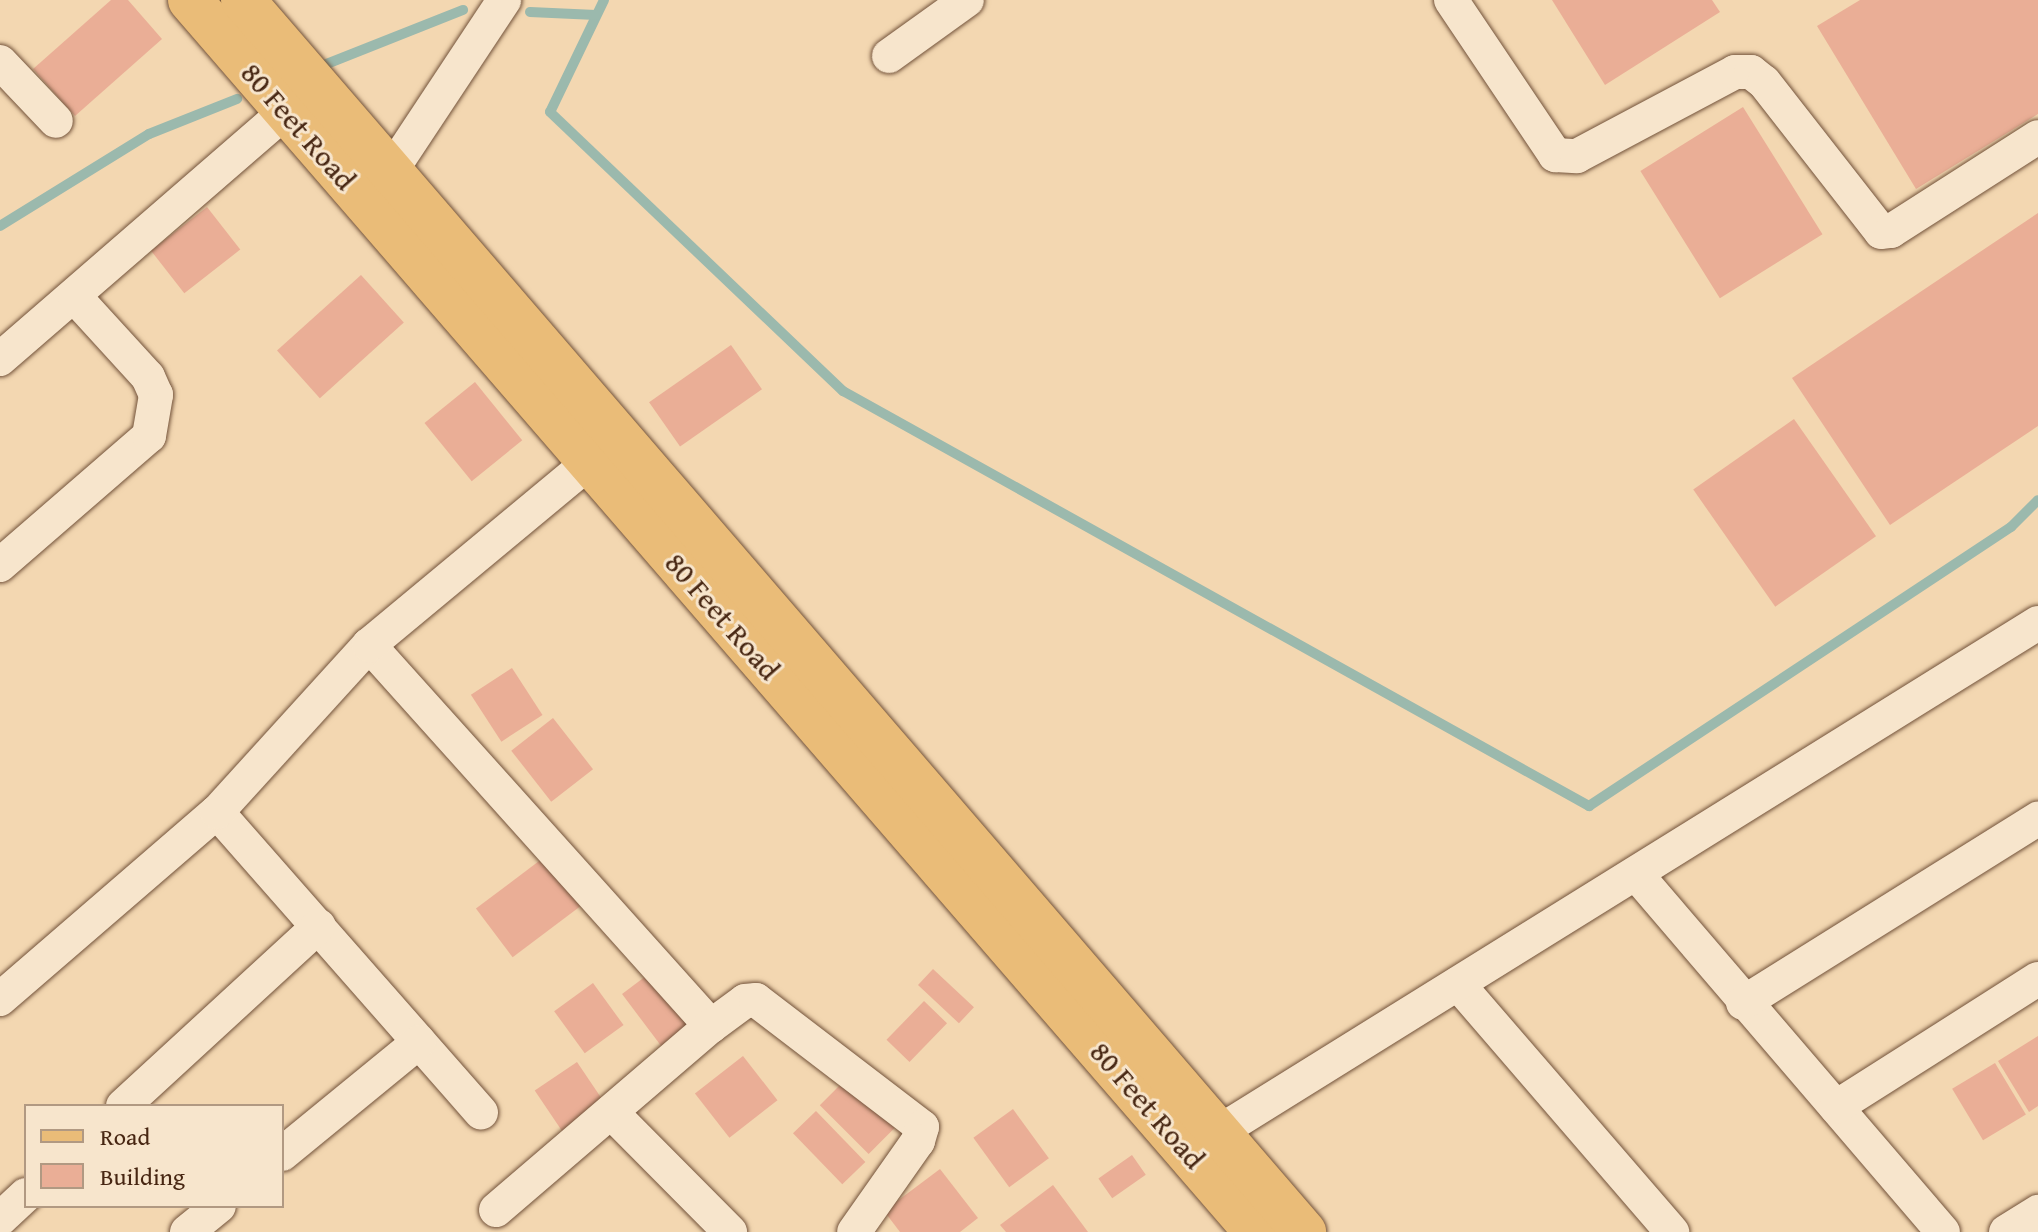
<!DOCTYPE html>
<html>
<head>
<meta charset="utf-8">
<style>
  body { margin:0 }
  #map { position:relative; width:2038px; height:1232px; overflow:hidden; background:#f3d7b1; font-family:"Gentium Book Plus",serif }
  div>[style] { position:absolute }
  .stream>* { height:10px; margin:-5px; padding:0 5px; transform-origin:5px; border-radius:5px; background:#9bb9ad }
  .building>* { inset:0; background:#eaae96; transform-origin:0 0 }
  .roads { filter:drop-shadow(0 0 2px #72523a) drop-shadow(0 0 2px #72523a) }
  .minor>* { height:34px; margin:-17px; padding:0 17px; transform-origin:17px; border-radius:17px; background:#f7e5cc }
  .major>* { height:44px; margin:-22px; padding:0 22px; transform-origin:22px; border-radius:22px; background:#eabc78 }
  span { translate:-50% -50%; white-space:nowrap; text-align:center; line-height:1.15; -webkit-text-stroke:6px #f7e5cc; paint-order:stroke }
  .street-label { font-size:30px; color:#472612 }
  .legend { position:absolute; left:24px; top:1104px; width:260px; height:104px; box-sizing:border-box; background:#f7e5cc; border:2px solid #b19982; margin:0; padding:10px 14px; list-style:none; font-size:24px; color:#472612 }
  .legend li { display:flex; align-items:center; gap:16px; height:40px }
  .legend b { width:40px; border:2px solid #b19982 }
</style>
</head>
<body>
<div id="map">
  <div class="stream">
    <i style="left:604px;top:0;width:124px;rotate:115.7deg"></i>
    <i style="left:550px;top:112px;width:405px;rotate:43.6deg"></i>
    <i style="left:843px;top:391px;width:854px;rotate:29.09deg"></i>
    <i style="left:1589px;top:806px;width:506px;rotate:-33.47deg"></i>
    <i style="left:2011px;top:527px;width:38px;rotate:-45deg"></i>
    <i style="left:530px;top:12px;width:66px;rotate:2.6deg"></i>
    <i style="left:319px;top:67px;width:155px;rotate:-21.6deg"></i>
    <i style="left:0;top:226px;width:175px;rotate:-31.7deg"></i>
    <i style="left:149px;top:134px;width:95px;rotate:-21.7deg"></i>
  </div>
  <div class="building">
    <i style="clip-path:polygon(111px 0,128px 0,162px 39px,75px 116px,33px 69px)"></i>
    <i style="clip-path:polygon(1552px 0,1712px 0,1720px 12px,1605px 85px)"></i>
    <i style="clip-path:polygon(1860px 0,2038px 0,2038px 114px,1916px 189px,1817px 26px)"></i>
    <i style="left:1743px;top:107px;width:150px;height:121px;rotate:58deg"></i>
    <i style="left:207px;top:207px;width:54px;height:71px;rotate:52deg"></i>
    <i style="clip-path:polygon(2038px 213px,2038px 426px,1890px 525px,1792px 378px)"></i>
    <i style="left:361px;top:275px;width:64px;height:113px;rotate:48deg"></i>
    <i style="left:731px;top:345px;width:54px;height:100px;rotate:55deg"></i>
    <i style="left:475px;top:382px;width:75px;height:65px;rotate:51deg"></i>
    <i style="left:1794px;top:419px;width:143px;height:123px;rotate:55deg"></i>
    <i style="left:512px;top:668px;width:56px;height:49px;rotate:57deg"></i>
    <i style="left:553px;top:718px;width:65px;height:53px;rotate:52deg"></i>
    <i style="left:551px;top:852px;width:61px;height:94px;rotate:53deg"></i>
    <i style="left:933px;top:969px;width:56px;height:22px;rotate:43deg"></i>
    <i style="left:650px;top:973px;width:67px;height:35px;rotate:53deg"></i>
    <i style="left:593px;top:983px;width:52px;height:48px;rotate:54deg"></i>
    <i style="left:924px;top:1001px;width:32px;height:54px;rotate:44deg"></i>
    <i style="clip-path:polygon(2038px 1036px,2038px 1106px,2029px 1112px,1998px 1061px)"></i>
    <i style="left:743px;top:1056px;width:56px;height:61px;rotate:52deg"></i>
    <i style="left:577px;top:1062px;width:54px;height:51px;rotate:56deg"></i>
    <i style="left:1995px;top:1063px;width:60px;height:50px;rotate:59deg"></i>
    <i style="left:846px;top:1079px;width:69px;height:37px;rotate:45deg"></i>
    <i style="left:1013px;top:1109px;width:61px;height:49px;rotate:54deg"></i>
    <i style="left:816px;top:1111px;width:71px;height:32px;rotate:46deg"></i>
    <i style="left:1132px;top:1155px;width:24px;height:41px;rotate:55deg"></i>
    <i style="clip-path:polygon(940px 1169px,978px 1218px,960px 1232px,900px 1232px,884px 1211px)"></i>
    <i style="clip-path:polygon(1053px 1185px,1088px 1232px,1006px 1232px,1000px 1225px)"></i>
  </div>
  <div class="roads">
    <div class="minor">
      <i style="left:1451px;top:0;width:187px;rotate:56.1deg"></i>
      <i style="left:1555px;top:155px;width:22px;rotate:3deg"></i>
      <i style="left:1577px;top:156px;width:179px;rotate:-28deg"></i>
      <i style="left:1735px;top:72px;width:16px"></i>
      <i style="left:1751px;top:72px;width:16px;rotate:38deg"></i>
      <i style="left:1764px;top:82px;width:190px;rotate:52deg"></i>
      <i style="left:1881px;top:232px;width:10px;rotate:-6deg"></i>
      <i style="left:1891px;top:231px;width:174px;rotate:-32.6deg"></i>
      <i style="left:889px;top:56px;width:96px;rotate:-35.7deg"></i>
      <i style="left:0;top:62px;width:81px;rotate:46.5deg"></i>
      <i style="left:391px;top:171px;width:205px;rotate:-56.5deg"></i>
      <i style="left:0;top:359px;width:403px;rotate:-40.9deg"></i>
      <i style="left:0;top:565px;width:197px;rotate:-40.9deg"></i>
      <i style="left:149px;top:436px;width:42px;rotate:-80.3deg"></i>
      <i style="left:156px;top:395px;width:20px;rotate:-114deg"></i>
      <i style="left:148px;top:377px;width:108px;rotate:-132.4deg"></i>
      <i style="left:369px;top:645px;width:512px;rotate:48.09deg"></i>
      <i style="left:711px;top:1026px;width:42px;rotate:-36.3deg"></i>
      <i style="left:745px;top:1001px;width:11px;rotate:-5deg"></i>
      <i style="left:756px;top:1000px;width:209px;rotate:37.4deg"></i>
      <i style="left:922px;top:1127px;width:15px;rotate:106deg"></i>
      <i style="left:918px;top:1141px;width:111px;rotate:125.1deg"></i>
      <i style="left:217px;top:812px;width:400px;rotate:48.7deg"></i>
      <i style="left:1637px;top:875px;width:470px;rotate:49.4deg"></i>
      <i style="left:1458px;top:984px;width:328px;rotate:49.2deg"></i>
      <i style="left:0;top:999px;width:286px;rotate:-40.8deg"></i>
      <i style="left:217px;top:812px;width:226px;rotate:-47.7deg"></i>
      <i style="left:369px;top:645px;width:312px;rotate:-39.7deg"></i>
      <i style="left:1743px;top:1003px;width:348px;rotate:-32deg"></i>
      <i style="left:123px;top:1106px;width:266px;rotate:-42.6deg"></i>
      <i style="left:1836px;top:1107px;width:239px;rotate:-32.4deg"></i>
      <i style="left:611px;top:1112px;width:169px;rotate:45.2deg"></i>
      <i style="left:1198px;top:1145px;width:989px;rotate:-31.86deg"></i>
      <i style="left:282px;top:1154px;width:177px;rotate:-39.3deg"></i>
      <i style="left:496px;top:1210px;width:283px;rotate:-40.6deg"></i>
      <i style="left:0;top:1219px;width:35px;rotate:-43deg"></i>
      <i style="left:187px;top:1232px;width:41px;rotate:-39.1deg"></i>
      <i style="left:2006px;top:1232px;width:38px;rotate:-32deg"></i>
    </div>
    <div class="major">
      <i style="left:190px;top:0;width:1629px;rotate:49.13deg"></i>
      <i style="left:243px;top:0;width:1626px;rotate:49.26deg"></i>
    </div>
  </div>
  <div class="street-label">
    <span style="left:299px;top:126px;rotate:49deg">80 Feet Road</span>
    <span style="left:723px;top:616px;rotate:49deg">80 Feet Road</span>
    <span style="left:1148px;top:1105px;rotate:49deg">80 Feet Road</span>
  </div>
  <ul class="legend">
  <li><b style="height:10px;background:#eabc78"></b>Road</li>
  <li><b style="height:22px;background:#eaae96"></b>Building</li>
  </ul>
</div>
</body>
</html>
